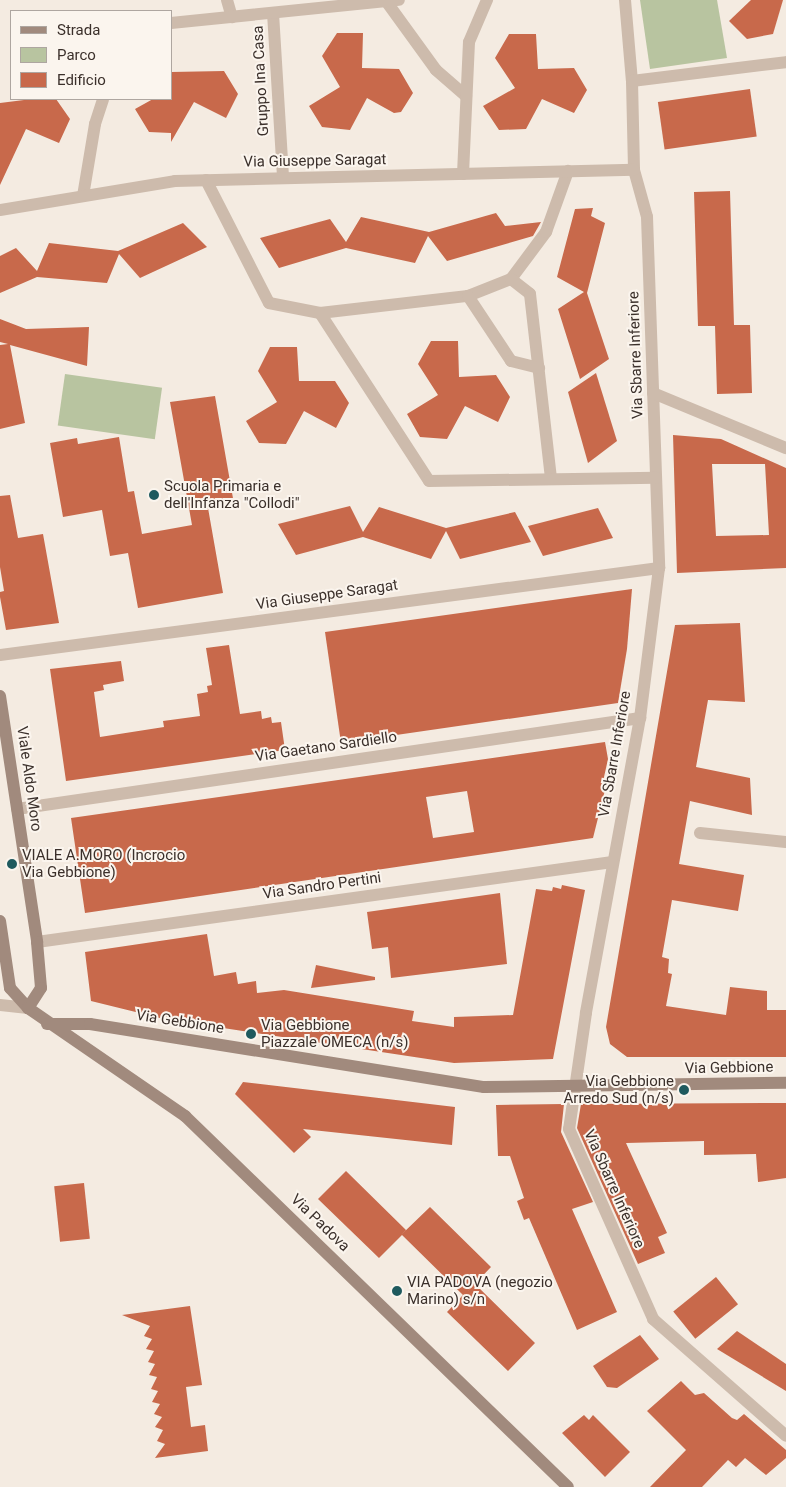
<!DOCTYPE html>
<html>
<head>
<meta charset="utf-8">
<style>
  body { margin:0 }
  #map { position:relative; width:786px; height:1487px; overflow:hidden; background:#f4ebe1; font-family:Roboto,sans-serif }
  div>[style] { position:absolute }
  .green>* { inset:0; background:#b8c4a0; transform-origin:0 0 }
  .building>* { inset:0; background:#c8694b; transform-origin:0 0 }
  .street>* { height:12px; margin:-6px; padding:0 6px; transform-origin:6px; border-radius:6px; background:#cdbbac }
  .secondary>* { height:12px; margin:-6px; padding:0 6px; transform-origin:6px; border-radius:6px; background:#a18a7d }
  .dots>* { width:14px; height:14px; translate:-50% -50%; box-sizing:border-box; border:2px solid #fbf5ee; border-radius:50% }
  span { translate:-50% -50%; white-space:nowrap; text-align:center; line-height:1.15; -webkit-text-stroke:4px #fbf5ee; paint-order:stroke }
  .street-label { font-size:15px; color:#3b302b }
  .poi-label { font-size:15px; color:#3b302b }
  .left { translate:0 -50%; text-align:left }
  .right { translate:-100% -50%; text-align:right }
  .legend { position:absolute; left:10px; top:10px; width:162px; height:90px; box-sizing:border-box; background:#fbf5ee; border:1px solid #aea6a0; margin:0; padding:6px 9px; list-style:none; font-size:15px; color:#3b302b }
  .legend li { display:flex; align-items:center; gap:10px; height:25px }
  .legend b { width:25px; border:1px solid #aea6a0 }
</style>
</head>
<body>
<div id="map">
  <div class="green">
    <i style="clip-path:polygon(640px 0,717px 0,727px 58px,650px 69px)"></i>
    <i style="left:65px;top:374px;width:98px;height:52px;rotate:8deg"></i>
  </div>
  <div class="building">
    <i style="clip-path:polygon(751px 0,783px 0,773px 34px,747px 39px,729px 21px)"></i>
    <i style="clip-path:polygon(337px 33px,363px 33px,362px 68px,399px 69px,413px 93px,401px 112px,394px 113px,367px 98px,350px 130px,322px 127px,309px 106px,340px 87px,322px 56px)"></i>
    <i style="clip-path:polygon(509px 34px,536px 34px,538px 69px,574px 68px,587px 90px,574px 113px,542px 99px,526px 129px,499px 130px,483px 106px,515px 88px,495px 58px)"></i>
    <i style="clip-path:polygon(224px 71px,238px 94px,226px 118px,194px 102px,171px 142px,171px 133px,149px 132px,135px 109px,153px 99px,171px 99px,171px 72px)"></i>
    <i style="left:750px;top:89px;width:48px;height:93px;rotate:82deg"></i>
    <i style="clip-path:polygon(32px 99px,56px 99px,70px 119px,59px 143px,26px 129px,0 185px,0 103px)"></i>
    <i style="clip-path:polygon(730px 191px,734px 325px,750px 325px,752px 393px,717px 394px,715px 326px,698px 326px,694px 192px)"></i>
    <i style="clip-path:polygon(593px 208px,591px 216px,605px 223px,587px 293px,609px 359px,580px 379px,558px 309px,584px 292px,557px 277px,575px 209px)"></i>
    <i style="clip-path:polygon(496px 213px,505px 226px,541px 222px,533px 236px,447px 261px,428px 236px,415px 263px,346px 248px,279px 268px,260px 238px,330px 219px,346px 242px,361px 217px,429px 232px)"></i>
    <i style="clip-path:polygon(183px 223px,207px 247px,140px 278px,119px 254px,107px 283px,37px 277px,0 293px,0 256px,16px 248px,37px 271px,49px 243px,118px 251px)"></i>
    <i style="clip-path:polygon(0 319px,26px 329px,89px 327px,87px 366px,10px 345px,25px 423px,0 429px,0 345px,8px 344px,0 342px)"></i>
    <i style="clip-path:polygon(431px 341px,458px 341px,459px 377px,496px 375px,510px 397px,498px 422px,465px 406px,447px 439px,420px 437px,407px 414px,438px 395px,418px 364px)"></i>
    <i style="clip-path:polygon(270px 347px,297px 347px,299px 381px,335px 381px,349px 403px,336px 428px,304px 411px,286px 444px,259px 443px,246px 421px,277px 402px,258px 371px)"></i>
    <i style="clip-path:polygon(596px 373px,617px 441px,588px 463px,568px 392px)"></i>
    <i style="clip-path:polygon(215px 396px,234px 504px,208px 508px,223px 593px,138px 608px,128px 553px,110px 556px,102px 510px,63px 517px,50px 443px,77px 438px,78px 444px,119px 437px,128px 492px,134px 491px,142px 534px,192px 525px,170px 402px)"></i>
    <i style="clip-path:polygon(evenodd,673px 435px,721px 439px,786px 468px,786px 568px,677px 573px,673px 435px,712px 464px,765px 464px,769px 535px,716px 536px,712px 464px)"></i>
    <i style="clip-path:polygon(10px 495px,18px 538px,43px 534px,59px 623px,6px 630px,0 597px,0 592px,4px 591px,0 567px,0 496px)"></i>
    <i style="clip-path:polygon(350px 506px,363px 532px,379px 507px,446px 528px,515px 512px,531px 542px,460px 559px,446px 531px,431px 559px,363px 537px,296px 555px,278px 524px)"></i>
    <i style="clip-path:polygon(598px 508px,613px 538px,543px 556px,528px 526px)"></i>
    <i style="clip-path:polygon(632px 589px,627px 649px,618px 703px,341px 743px,325px 632px)"></i>
    <i style="clip-path:polygon(740px 623px,745px 702px,708px 700px,696px 767px,750px 778px,752px 815px,690px 801px,679px 864px,744px 875px,738px 911px,672px 900px,662px 957px,669px 959px,668px 973px,672px 974px,666px 1006px,726px 1015px,730px 987px,767px 991px,767px 1010px,786px 1010px,786px 1057px,627px 1057px,610px 1044px,606px 1027px,675px 625px)"></i>
    <i style="clip-path:polygon(229px 645px,240px 714px,261px 711px,262px 719px,271px 717px,272px 723px,281px 722px,285px 750px,66px 781px,50px 669px,121px 661px,124px 681px,103px 685px,104px 690px,94px 692px,100px 737px,164px 727px,163px 721px,200px 716px,197px 694px,208px 692px,207px 686px,212px 685px,206px 648px)"></i>
    <i style="clip-path:polygon(evenodd,605px 742px,608px 759px,602px 786px,606px 786px,593px 838px,85px 913px,71px 818px,605px 742px,467px 791px,474px 832px,433px 838px,426px 797px,467px 791px)"></i>
    <i style="clip-path:polygon(562px 885px,585px 890px,553px 1059px,454px 1063px,164px 1019px,91px 1001px,85px 952px,207px 934px,214px 976px,236px 972px,238px 984px,256px 981px,257px 993px,284px 990px,414px 1011px,412px 1021px,454px 1027px,454px 1017px,513px 1015px,536px 889px,552px 891px,553px 887px,561px 889px)"></i>
    <i style="clip-path:polygon(500px 893px,507px 964px,391px 978px,388px 947px,372px 949px,367px 912px)"></i>
    <i style="clip-path:polygon(316px 965px,375px 977px,375px 980px,311px 988px)"></i>
    <i style="clip-path:polygon(243px 1082px,455px 1107px,452px 1145px,303px 1129px,311px 1137px,294px 1153px,235px 1094px)"></i>
    <i style="clip-path:polygon(786px 1103px,786px 1178px,758px 1182px,756px 1154px,704px 1155px,704px 1141px,626px 1143px,667px 1233px,658px 1237px,665px 1253px,638px 1264px,577px 1128px,581px 1104px)"></i>
    <i style="clip-path:polygon(564px 1104px,561px 1132px,593px 1202px,572px 1209px,617px 1312px,577px 1330px,529px 1218px,524px 1220px,517px 1201px,524px 1198px,510px 1156px,498px 1156px,496px 1105px)"></i>
    <i style="clip-path:polygon(346px 1171px,406px 1230px,402px 1234px,430px 1207px,491px 1267px,468px 1291px,475px 1284px,535px 1343px,508px 1371px,447px 1312px,463px 1295px,402px 1235px,379px 1258px,318px 1199px)"></i>
    <i style="left:84px;top:1183px;width:56px;height:30px;rotate:84deg"></i>
    <i style="left:716px;top:1277px;width:35px;height:55px;rotate:51deg"></i>
    <i style="clip-path:polygon(190px 1306px,202px 1385px,186px 1387px,191px 1427px,205px 1425px,208px 1451px,155px 1458px,165px 1444px,157px 1441px,163px 1430px,155px 1427px,162px 1417px,154px 1414px,160px 1404px,152px 1402px,158px 1391px,151px 1389px,157px 1377px,149px 1375px,155px 1364px,148px 1362px,154px 1351px,146px 1349px,152px 1339px,144px 1336px,150px 1326px,122px 1315px)"></i>
    <i style="clip-path:polygon(737px 1331px,786px 1364px,786px 1391px,717px 1349px)"></i>
    <i style="clip-path:polygon(640px 1335px,659px 1359px,617px 1388px,607px 1387px,593px 1366px)"></i>
    <i style="clip-path:polygon(681px 1381px,695px 1395px,704px 1393px,732px 1418px,737px 1420px,744px 1414px,786px 1450px,786px 1458px,766px 1475px,745px 1458px,736px 1467px,728px 1460px,702px 1487px,650px 1487px,686px 1450px,647px 1411px)"></i>
    <i style="clip-path:polygon(584px 1415px,589px 1420px,593px 1415px,630px 1452px,605px 1477px,562px 1433px)"></i>
  </div>
  <div class="street">
    <i style="left:227px;top:0;width:18px;rotate:74deg"></i>
    <i style="left:625px;top:0;width:81px;rotate:85.1deg"></i>
    <i style="left:632px;top:81px;width:89px;rotate:88.7deg"></i>
    <i style="left:634px;top:170px;width:49px;rotate:74.5deg"></i>
    <i style="left:647px;top:217px;width:351px;rotate:88deg"></i>
    <i style="left:659px;top:568px;width:151px;rotate:97.2deg"></i>
    <i style="left:640px;top:718px;width:300px;rotate:100.4deg"></i>
    <i style="left:586px;top:1013px;width:117px;rotate:98.3deg"></i>
    <i style="left:569px;top:1129px;width:208px;rotate:66.1deg"></i>
    <i style="left:653px;top:1319px;width:177px;rotate:41.3deg"></i>
    <i style="left:386px;top:1px;width:85px;rotate:54.1deg"></i>
    <i style="left:436px;top:70px;width:40px;rotate:41deg"></i>
    <i style="left:273px;top:13px;width:165px;rotate:86.5deg"></i>
    <i style="left:171px;top:23px;width:229px;rotate:-5.8deg"></i>
    <i style="left:632px;top:81px;width:155px;rotate:-7deg"></i>
    <i style="left:463px;top:174px;width:132px;rotate:-87.4deg"></i>
    <i style="left:469px;top:42px;width:46px;rotate:-66.8deg"></i>
    <i style="left:206px;top:180px;width:138px;rotate:62.9deg"></i>
    <i style="left:269px;top:303px;width:52px;rotate:11.1deg"></i>
    <i style="left:320px;top:313px;width:149px;rotate:-6.6deg"></i>
    <i style="left:468px;top:296px;width:46px;rotate:-21.6deg"></i>
    <i style="left:511px;top:279px;width:59px;rotate:-53.3deg"></i>
    <i style="left:546px;top:232px;width:65px;rotate:-70.2deg"></i>
    <i style="left:83px;top:196px;width:73px;rotate:-80.5deg"></i>
    <i style="left:95px;top:124px;width:26px;rotate:-72deg"></i>
    <i style="left:0;top:210px;width:177px;rotate:-9.4deg"></i>
    <i style="left:175px;top:181px;width:459px;rotate:-1.4deg"></i>
    <i style="left:511px;top:279px;width:24px;rotate:38deg"></i>
    <i style="left:530px;top:294px;width:186px;rotate:83.5deg"></i>
    <i style="left:468px;top:296px;width:78px;rotate:56.5deg"></i>
    <i style="left:511px;top:361px;width:29px;rotate:14deg"></i>
    <i style="left:320px;top:313px;width:200px;rotate:57deg"></i>
    <i style="left:429px;top:481px;width:227px;rotate:-0.8deg"></i>
    <i style="left:653px;top:393px;width:144px;rotate:22.5deg"></i>
    <i style="left:0;top:655px;width:665px;rotate:-7.52deg"></i>
    <i style="left:17px;top:809px;width:630px;rotate:-8.31deg"></i>
    <i style="left:700px;top:833px;width:86px;rotate:6deg"></i>
    <i style="left:37px;top:942px;width:581px;rotate:-7.92deg"></i>
    <i style="left:0;top:1005px;width:28px;rotate:6deg"></i>
  </div>
  <div class="secondary">
    <i style="left:0;top:696px;width:249px;rotate:81.4deg"></i>
    <i style="left:37px;top:942px;width:46px;rotate:85deg"></i>
    <i style="left:41px;top:988px;width:24px;rotate:123deg"></i>
    <i style="left:0;top:921px;width:68px;rotate:81.5deg"></i>
    <i style="left:10px;top:988px;width:27px;rotate:48deg"></i>
    <i style="left:28px;top:1008px;width:191px;rotate:34.5deg"></i>
    <i style="left:185px;top:1116px;width:533px;rotate:44.09deg"></i>
    <i style="left:47px;top:1024px;width:43px"></i>
    <i style="left:90px;top:1024px;width:399px;rotate:9.1deg"></i>
    <i style="left:484px;top:1087px;width:302px;rotate:-0.8deg"></i>
  </div>
  <div class="dots">
    <i style="left:154px;top:495px;background:#1f5a5e"></i>
    <i style="left:12px;top:864px;background:#1f5a5e"></i>
    <i style="left:251px;top:1034px;background:#1f5a5e"></i>
    <i style="left:684px;top:1090px;background:#1f5a5e"></i>
    <i style="left:397px;top:1291px;background:#1f5a5e"></i>
  </div>
  <div class="street-label">
    <span style="left:261px;top:81px;rotate:-93deg">Gruppo Ina Casa</span>
    <span style="left:315px;top:161px;rotate:-1deg">Via Giuseppe Saragat</span>
    <span style="left:636px;top:355px;rotate:-92deg">Via Sbarre Inferiore</span>
    <span style="left:327px;top:595px;rotate:-8deg">Via Giuseppe Saragat</span>
    <span style="left:326px;top:747px;rotate:-8deg">Via Gaetano Sardiello</span>
    <span style="left:615px;top:754px;rotate:-80deg">Via Sbarre Inferiore</span>
    <span style="left:29px;top:779px;rotate:82deg">Viale Aldo Moro</span>
    <span style="left:322px;top:886px;rotate:-8deg">Via Sandro Pertini</span>
    <span style="left:180px;top:1022px;rotate:9deg">Via Gebbione</span>
    <span style="left:729px;top:1068px;rotate:-1deg">Via Gebbione</span>
    <span style="left:614px;top:1189px;rotate:66deg">Via Sbarre Inferiore</span>
    <span style="left:320px;top:1223px;rotate:44deg">Via Padova</span>
  </div>
  <div class="poi-label">
    <span class="left" style="left:164px;top:495px">Scuola Primaria e<br>dell'Infanza "Collodi"</span>
    <span class="left" style="left:22px;top:864px">VIALE A.MORO (Incrocio<br>Via Gebbione)</span>
    <span class="left" style="left:261px;top:1034px">Via Gebbione<br>Piazzale OMECA (n/s)</span>
    <span class="right" style="left:674px;top:1090px">Via Gebbione<br>Arredo Sud (n/s)</span>
    <span class="left" style="left:407px;top:1291px">VIA PADOVA (negozio<br>Marino) s/n</span>
  </div>
  <ul class="legend">
  <li><b style="height:6px;background:#a18a7d"></b>Strada</li>
  <li><b style="height:14px;background:#b8c4a0"></b>Parco</li>
  <li><b style="height:14px;background:#c8694b"></b>Edificio</li>
  </ul>
</div>
</body>
</html>
